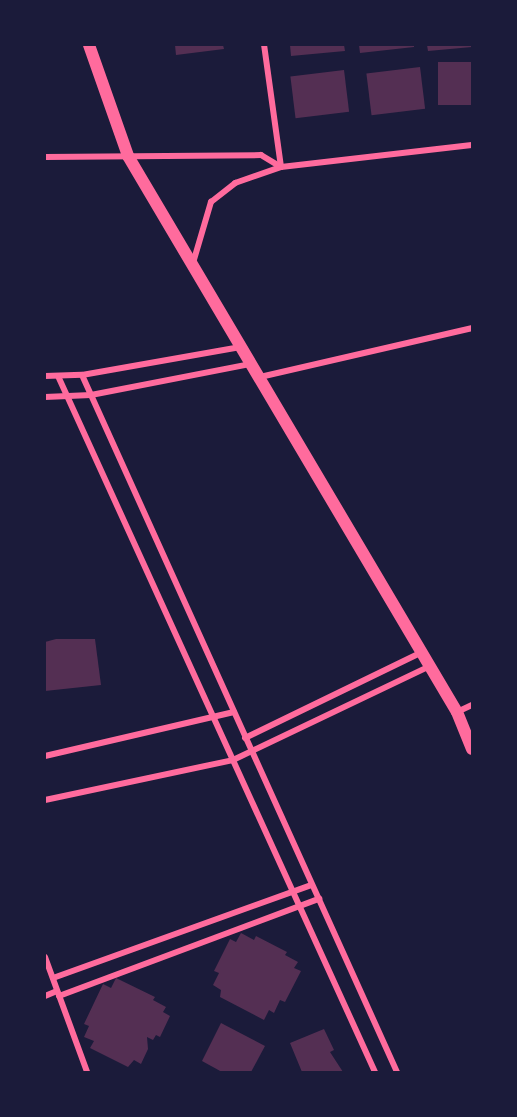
<!DOCTYPE html>
<html>
<head>
<meta charset="utf-8">
<style>
  body { margin:0 }
  #map { position:relative; width:517px; height:1117px; overflow:hidden; background:#1b1b3a; font-family:Barlow,sans-serif }
  div>[style] { position:absolute }
  .building>* { inset:0; background:#542f53; transform-origin:0 0 }
  .minor>* { height:6px; margin:-3px; padding:0 3px; transform-origin:3px; border-radius:3px; background:#ff6b9d }
  .secondary>* { height:12px; margin:-6px; padding:0 6px; transform-origin:6px; border-radius:6px; background:#ff6b9d }
  span { translate:-50% -50%; white-space:nowrap; text-align:center; line-height:1.15; -webkit-text-stroke:6px #1b1b3a; paint-order:stroke }
  .frame { position:absolute; inset:0; border:46px solid #1b1b3a; pointer-events:none }
</style>
</head>
<body>
<div id="map">
  <div class="building">
    <i style="clip-path:polygon(175px 45px,223px 45px,224px 49px,176px 55px)"></i>
    <i style="clip-path:polygon(290px 45px,344px 45px,345px 51px,291px 56px)"></i>
    <i style="clip-path:polygon(359px 45px,414px 45px,414px 47px,360px 53px)"></i>
    <i style="clip-path:polygon(427px 45px,472px 45px,472px 47px,428px 51px)"></i>
    <i style="left:472px;top:62px;width:43px;height:34px;rotate:90deg"></i>
    <i style="left:420px;top:67px;width:42px;height:54px;rotate:83deg"></i>
    <i style="left:344px;top:70px;width:42px;height:54px;rotate:83deg"></i>
    <i style="clip-path:polygon(56px 639px,95px 639px,101px 685px,45px 691px,45px 642px)"></i>
    <i style="clip-path:polygon(241px 933px,254px 940px,256px 936px,287px 952px,285px 955px,298px 962px,294px 968px,301px 971px,285px 1002px,280px 1000px,274px 1013px,269px 1010px,264px 1020px,220px 997px,221px 990px,213px 985px,219px 973px,214px 971px,230px 939px,236px 942px)"></i>
    <i style="clip-path:polygon(116px 978px,155px 997px,153px 1000px,166px 1007px,163px 1012px,170px 1016px,160px 1037px,156px 1035px,153px 1040px,147px 1037px,148px 1049px,141px 1064px,134px 1060px,128px 1067px,90px 1048px,94px 1041px,84px 1037px,89px 1026px,84px 1024px,103px 984px,111px 988px)"></i>
    <i style="clip-path:polygon(221px 1023px,265px 1046px,251px 1072px,222px 1072px,202px 1061px)"></i>
    <i style="clip-path:polygon(324px 1029px,334px 1050px,330px 1052px,343px 1072px,302px 1072px,290px 1043px)"></i>
  </div>
  <div class="minor">
    <i style="left:45px;top:157px;width:216px;rotate:-0.5deg"></i>
    <i style="left:261px;top:155px;width:23px;rotate:31deg"></i>
    <i style="left:281px;top:167px;width:192px;rotate:-6.6deg"></i>
    <i style="left:193px;top:263px;width:64px;rotate:-73.6deg"></i>
    <i style="left:211px;top:202px;width:31px;rotate:-38deg"></i>
    <i style="left:235px;top:183px;width:49px;rotate:-19.2deg"></i>
    <i style="left:281px;top:167px;width:123px;rotate:-97.9deg"></i>
    <i style="left:82px;top:375px;width:765px;rotate:65.68deg"></i>
    <i style="left:45px;top:376px;width:37px;rotate:-2deg"></i>
    <i style="left:82px;top:375px;width:161px;rotate:-10deg"></i>
    <i style="left:58px;top:376px;width:765px;rotate:65.51deg"></i>
    <i style="left:260px;top:377px;width:218px;rotate:-13deg"></i>
    <i style="left:45px;top:397px;width:46px;rotate:-2.5deg"></i>
    <i style="left:91px;top:395px;width:163px;rotate:-11deg"></i>
    <i style="left:457px;top:712px;width:17px;rotate:-25deg"></i>
    <i style="left:245px;top:738px;width:197px;rotate:-25.9deg"></i>
    <i style="left:45px;top:756px;width:194px;rotate:-13.1deg"></i>
    <i style="left:45px;top:800px;width:192px;rotate:-12deg"></i>
    <i style="left:233px;top:760px;width:218px;rotate:-25.5deg"></i>
    <i style="left:45px;top:957px;width:122px;rotate:69.9deg"></i>
    <i style="left:53px;top:978px;width:275px;rotate:-19.8deg"></i>
    <i style="left:45px;top:996px;width:13px;rotate:-23deg"></i>
    <i style="left:59px;top:996px;width:278px;rotate:-20.5deg"></i>
  </div>
  <div class="secondary">
    <i style="left:89px;top:45px;width:118px;rotate:70.6deg"></i>
    <i style="left:128px;top:156px;width:646px;rotate:59.39deg"></i>
    <i style="left:457px;top:712px;width:40px;rotate:68deg"></i>
  </div>
  <div class="frame"></div>
</div>
</body>
</html>
